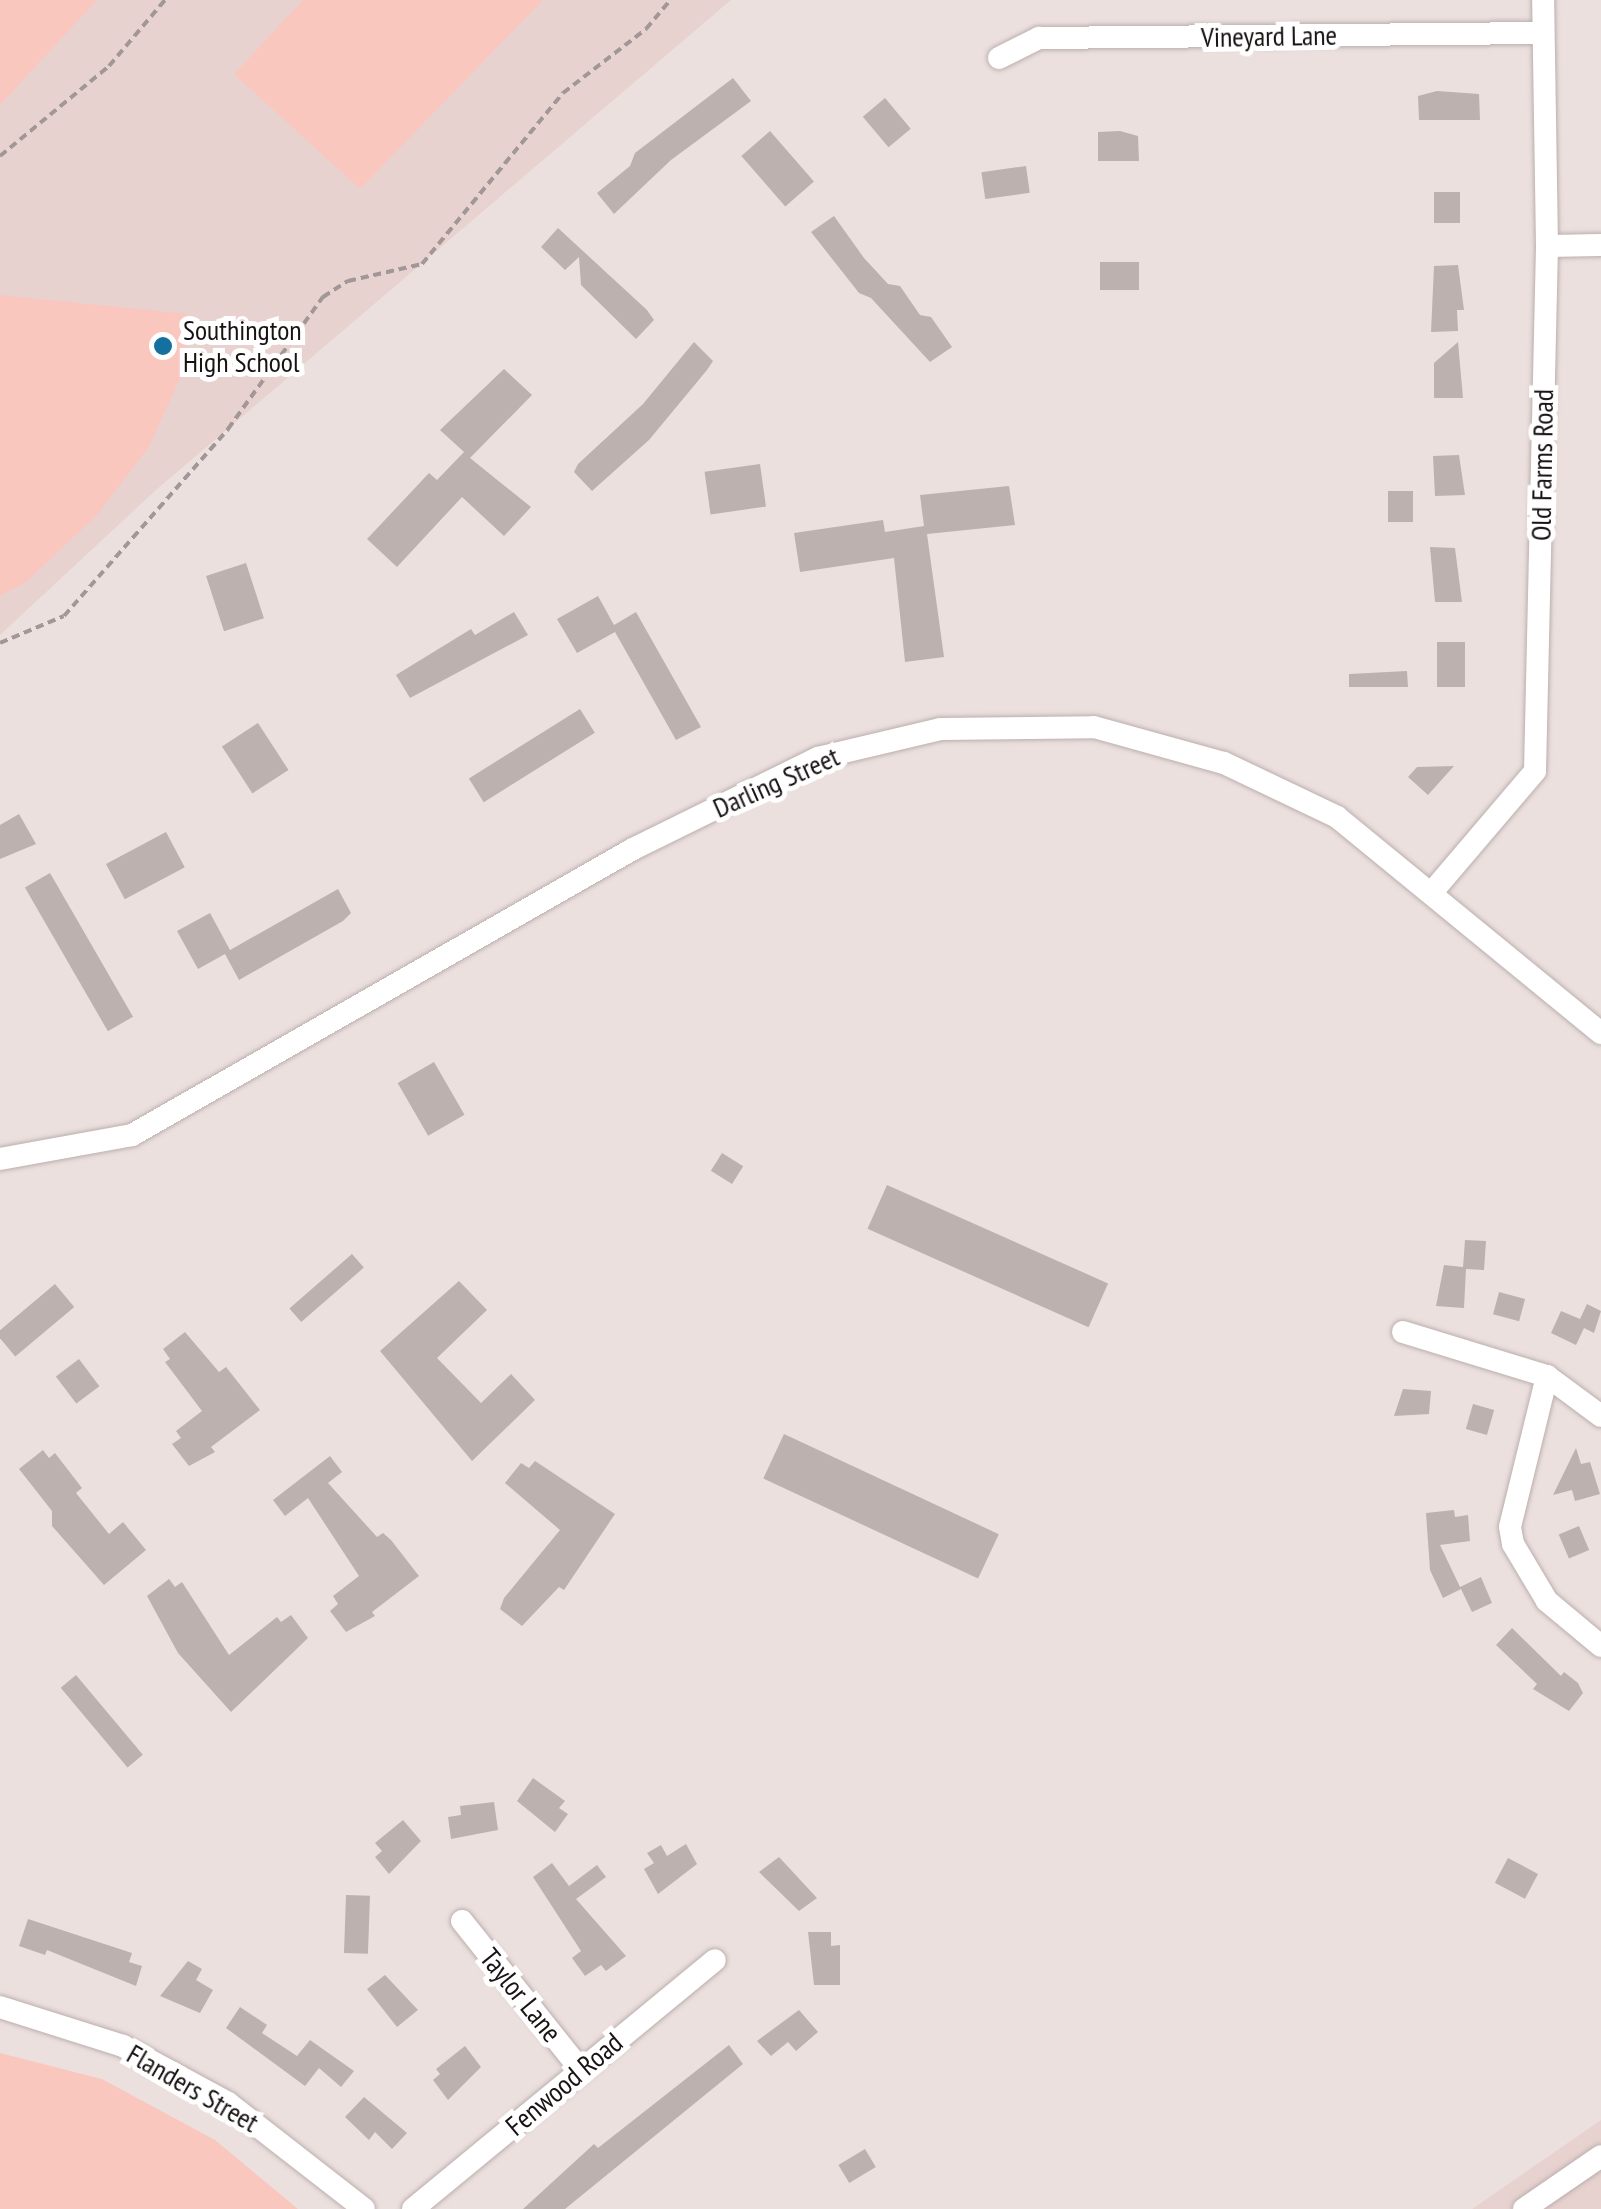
<!DOCTYPE html>
<html>
<head>
<meta charset="utf-8">
<style>
  body { margin:0 }
  #map { position:relative; width:1601px; height:2209px; overflow:hidden; background:#ece0de; font-family:"PT Sans Narrow",sans-serif }
  div>[style] { position:absolute }
  .built>* { inset:0; background:#e7d2cf }
  .green>* { inset:0; background:#fac7bf }
  .building>* { inset:0; background:#bcb1af; transform-origin:0 0 }
  .path>* { height:4px; margin-top:-2px; transform-origin:0; background:repeating-linear-gradient(90deg,#a19796 0 8px,transparent 0 13px) }
  .roads { filter:drop-shadow(0 0 2px #bbafae) drop-shadow(0 0 2px #bbafae) }
  .minor>* { height:22px; margin:-11px; padding:0 11px; transform-origin:11px; border-radius:11px; background:#fff }
  .dots>* { width:28px; height:28px; translate:-50% -50%; box-sizing:border-box; border:5px solid #fff; border-radius:50% }
  span { translate:-50% -50%; white-space:nowrap; text-align:center; line-height:1.15; -webkit-text-stroke:10px #fff; paint-order:stroke }
  .street-label { font-size:28px; color:#181313 }
  .poi-label { font-size:28px; color:#181313 }
  .left { translate:0 -50%; text-align:left }
</style>
</head>
<body>
<div id="map">
  <div class="built">
    <i style="clip-path:polygon(0 0,731px 0,156px 490px,0 635px)"></i>
    <i style="clip-path:polygon(1601px 2120px,1601px 2209px,1472px 2209px)"></i>
  </div>
  <div class="green">
    <i style="clip-path:polygon(0 0,97px 0,0 105px)"></i>
    <i style="clip-path:polygon(303px 0,543px 0,360px 189px,234px 74px)"></i>
    <i style="clip-path:polygon(0 295px,188px 314px,182px 374px,149px 447px,97px 515px,26px 582px,0 596px)"></i>
    <i style="clip-path:polygon(0 2053px,102px 2079px,215px 2140px,298px 2209px,0 2209px)"></i>
  </div>
  <div class="building">
    <i style="clip-path:polygon(733px 78px,751px 101px,671px 160px,614px 214px,597px 193px,630px 166px,635px 153px)"></i>
    <i style="clip-path:polygon(1437px 91px,1479px 94px,1480px 120px,1419px 120px,1418px 96px)"></i>
    <i style="left:885px;top:98px;width:40px;height:29px;rotate:50deg"></i>
    <i style="left:770px;top:131px;width:67px;height:38px;rotate:49deg"></i>
    <i style="clip-path:polygon(1120px 131px,1138px 136px,1139px 161px,1098px 161px,1098px 132px)"></i>
    <i style="left:1026px;top:166px;width:27px;height:45px;rotate:82deg"></i>
    <i style="left:1434px;top:192px;width:26px;height:31px"></i>
    <i style="clip-path:polygon(834px 216px,864px 258px,888px 284px,900px 286px,920px 315px,931px 317px,952px 347px,930px 362px,871px 298px,859px 293px,811px 232px)"></i>
    <i style="clip-path:polygon(558px 228px,647px 310px,654px 320px,636px 339px,581px 285px,579px 257px,565px 270px,541px 247px)"></i>
    <i style="left:1100px;top:262px;width:39px;height:28px"></i>
    <i style="clip-path:polygon(1458px 265px,1464px 310px,1457px 310px,1458px 331px,1431px 332px,1434px 266px)"></i>
    <i style="clip-path:polygon(694px 342px,713px 361px,707px 370px,649px 440px,592px 491px,574px 472px,578px 464px,643px 404px)"></i>
    <i style="clip-path:polygon(1458px 342px,1463px 398px,1434px 398px,1434px 363px)"></i>
    <i style="clip-path:polygon(504px 369px,532px 395px,470px 458px,531px 507px,504px 536px,462px 497px,397px 567px,367px 539px,429px 473px,437px 480px,464px 452px,440px 430px)"></i>
    <i style="clip-path:polygon(1459px 455px,1465px 495px,1435px 496px,1433px 456px)"></i>
    <i style="left:760px;top:464px;width:43px;height:56px;rotate:82deg"></i>
    <i style="clip-path:polygon(1009px 486px,1015px 525px,927px 534px,944px 657px,905px 662px,894px 558px,800px 572px,794px 533px,883px 520px,885px 532px,924px 526px,920px 495px)"></i>
    <i style="left:1388px;top:491px;width:25px;height:31px"></i>
    <i style="clip-path:polygon(1430px 547px,1455px 548px,1462px 602px,1435px 602px)"></i>
    <i style="left:246px;top:563px;width:58px;height:42px;rotate:72deg"></i>
    <i style="clip-path:polygon(598px 596px,614px 625px,636px 612px,701px 727px,676px 740px,615px 632px,577px 653px,557px 619px)"></i>
    <i style="clip-path:polygon(514px 612px,528px 635px,410px 698px,396px 675px,471px 629px,475px 635px)"></i>
    <i style="left:1437px;top:642px;width:28px;height:45px"></i>
    <i style="clip-path:polygon(1407px 671px,1408px 687px,1349px 687px,1349px 674px)"></i>
    <i style="left:580px;top:709px;width:28px;height:131px;rotate:58deg"></i>
    <i style="left:258px;top:723px;width:56px;height:43px;rotate:57deg"></i>
    <i style="clip-path:polygon(1454px 766px,1428px 795px,1408px 777px,1417px 767px)"></i>
    <i style="clip-path:polygon(19px 814px,36px 844px,0 859px,0 825px)"></i>
    <i style="left:166px;top:832px;width:40px;height:68px;rotate:62deg"></i>
    <i style="left:50px;top:873px;width:166px;height:29px;rotate:60deg"></i>
    <i style="clip-path:polygon(338px 889px,351px 913px,343px 921px,239px 980px,225px 954px,198px 969px,177px 931px,210px 913px,230px 950px)"></i>
    <i style="left:434px;top:1062px;width:61px;height:42px;rotate:60deg"></i>
    <i style="left:722px;top:1153px;width:25px;height:21px;rotate:32deg"></i>
    <i style="left:887px;top:1185px;width:242px;height:48px;rotate:24deg"></i>
    <i style="clip-path:polygon(1465px 1240px,1486px 1241px,1484px 1270px,1466px 1269px,1464px 1308px,1436px 1306px,1444px 1265px,1463px 1267px)"></i>
    <i style="left:352px;top:1254px;width:18px;height:83px;rotate:49deg"></i>
    <i style="clip-path:polygon(459px 1281px,487px 1310px,437px 1358px,481px 1403px,511px 1374px,535px 1400px,472px 1461px,380px 1351px)"></i>
    <i style="left:55px;top:1284px;width:30px;height:77px;rotate:50deg"></i>
    <i style="left:1499px;top:1292px;width:27px;height:23px;rotate:15deg"></i>
    <i style="clip-path:polygon(1587px 1304px,1601px 1311px,1594px 1333px,1584px 1328px,1576px 1345px,1551px 1333px,1561px 1311px,1580px 1319px)"></i>
    <i style="clip-path:polygon(185px 1332px,219px 1372px,226px 1367px,260px 1410px,211px 1447px,215px 1452px,189px 1466px,172px 1444px,181px 1438px,176px 1431px,202px 1411px,165px 1362px,170px 1359px,163px 1349px)"></i>
    <i style="left:79px;top:1359px;width:34px;height:29px;rotate:53deg"></i>
    <i style="clip-path:polygon(1403px 1389px,1431px 1391px,1429px 1414px,1394px 1416px)"></i>
    <i style="left:1473px;top:1404px;width:22px;height:26px;rotate:16deg"></i>
    <i style="left:784px;top:1434px;width:237px;height:49px;rotate:25deg"></i>
    <i style="clip-path:polygon(1576px 1448px,1581px 1464px,1590px 1462px,1600px 1494px,1575px 1501px,1572px 1490px,1553px 1495px)"></i>
    <i style="clip-path:polygon(43px 1450px,49px 1458px,55px 1453px,82px 1488px,76px 1493px,109px 1534px,123px 1522px,146px 1550px,104px 1585px,52px 1526px,52px 1511px,19px 1469px)"></i>
    <i style="clip-path:polygon(330px 1456px,342px 1472px,328px 1483px,377px 1537px,383px 1533px,391px 1540px,419px 1576px,372px 1612px,375px 1616px,346px 1632px,330px 1611px,338px 1604px,333px 1596px,359px 1576px,308px 1498px,285px 1516px,273px 1500px)"></i>
    <i style="clip-path:polygon(535px 1461px,615px 1514px,564px 1590px,559px 1587px,522px 1626px,500px 1609px,504px 1598px,560px 1530px,505px 1483px,521px 1463px,529px 1468px)"></i>
    <i style="clip-path:polygon(1454px 1510px,1455px 1517px,1468px 1515px,1470px 1541px,1440px 1545px,1460px 1587px,1481px 1577px,1492px 1603px,1472px 1612px,1461px 1589px,1443px 1598px,1430px 1570px,1426px 1513px)"></i>
    <i style="left:1579px;top:1526px;width:26px;height:22px;rotate:67deg"></i>
    <i style="clip-path:polygon(169px 1579px,175px 1587px,182px 1582px,229px 1655px,277px 1617px,281px 1622px,291px 1615px,308px 1638px,231px 1712px,178px 1653px,147px 1596px)"></i>
    <i style="clip-path:polygon(1512px 1628px,1561px 1676px,1564px 1672px,1578px 1683px,1583px 1693px,1569px 1711px,1533px 1689px,1537px 1684px,1496px 1645px)"></i>
    <i style="left:76px;top:1675px;width:104px;height:20px;rotate:50deg"></i>
    <i style="clip-path:polygon(533px 1778px,565px 1801px,559px 1808px,568px 1814px,555px 1832px,517px 1801px)"></i>
    <i style="clip-path:polygon(494px 1802px,498px 1830px,451px 1839px,448px 1817px,461px 1815px,460px 1806px)"></i>
    <i style="clip-path:polygon(403px 1820px,421px 1841px,389px 1874px,375px 1857px,382px 1851px,375px 1843px)"></i>
    <i style="clip-path:polygon(686px 1844px,697px 1864px,658px 1894px,644px 1869px,654px 1863px,647px 1853px,661px 1845px,667px 1856px)"></i>
    <i style="clip-path:polygon(779px 1857px,817px 1898px,799px 1911px,759px 1872px)"></i>
    <i style="left:1508px;top:1858px;width:34px;height:28px;rotate:28deg"></i>
    <i style="clip-path:polygon(552px 1863px,569px 1886px,597px 1865px,606px 1877px,576px 1899px,626px 1956px,606px 1971px,601px 1965px,585px 1976px,572px 1958px,581px 1951px,533px 1877px)"></i>
    <i style="left:346px;top:1895px;width:24px;height:58px;rotate:2deg"></i>
    <i style="clip-path:polygon(28px 1919px,132px 1953px,129px 1962px,142px 1966px,136px 1986px,47px 1950px,45px 1955px,19px 1946px)"></i>
    <i style="clip-path:polygon(808px 1932px,831px 1932px,831px 1946px,840px 1945px,840px 1985px,814px 1985px)"></i>
    <i style="clip-path:polygon(188px 1961px,202px 1969px,196px 1980px,213px 1990px,200px 2013px,160px 1996px)"></i>
    <i style="clip-path:polygon(385px 1975px,418px 2010px,397px 2027px,367px 1989px)"></i>
    <i style="clip-path:polygon(240px 2007px,267px 2025px,262px 2033px,297px 2056px,310px 2040px,354px 2071px,341px 2087px,319px 2068px,305px 2086px,226px 2028px)"></i>
    <i style="clip-path:polygon(799px 2010px,818px 2032px,796px 2051px,788px 2042px,771px 2056px,757px 2041px)"></i>
    <i style="clip-path:polygon(729px 2045px,743px 2064px,565px 2209px,523px 2209px,594px 2144px,598px 2148px)"></i>
    <i style="clip-path:polygon(465px 2046px,481px 2067px,448px 2100px,433px 2080px,440px 2074px,436px 2069px)"></i>
    <i style="clip-path:polygon(364px 2097px,407px 2133px,392px 2149px,375px 2132px,369px 2140px,345px 2117px)"></i>
    <i style="left:865px;top:2149px;width:21px;height:31px;rotate:59deg"></i>
  </div>
  <div class="path">
    <i style="left:0;top:156px;width:141px;rotate:-39.5deg"></i>
    <i style="left:109px;top:66px;width:87px;rotate:-49.7deg"></i>
    <i style="left:0;top:643px;width:69px;rotate:-22.9deg"></i>
    <i style="left:64px;top:616px;width:249px;rotate:-48.7deg"></i>
    <i style="left:228px;top:429px;width:163px;rotate:-54.3deg"></i>
    <i style="left:323px;top:297px;width:30px;rotate:-33deg"></i>
    <i style="left:348px;top:281px;width:76px;rotate:-12.9deg"></i>
    <i style="left:422px;top:264px;width:222px;rotate:-50.5deg"></i>
    <i style="left:563px;top:93px;width:105px;rotate:-37.6deg"></i>
    <i style="left:646px;top:29px;width:38px;rotate:-50deg"></i>
  </div>
  <div class="roads">
    <div class="minor">
      <i style="left:999px;top:58px;width:45px;rotate:-26.6deg"></i>
      <i style="left:1039px;top:38px;width:504px;rotate:-0.57deg"></i>
      <i style="left:1547px;top:246px;width:54px;rotate:-1.1deg"></i>
      <i style="left:1433px;top:891px;width:157px;rotate:-49.6deg"></i>
      <i style="left:1535px;top:771px;width:525px;rotate:-88.69deg"></i>
      <i style="left:1547px;top:246px;width:246px;rotate:-90.9deg"></i>
      <i style="left:0;top:1159px;width:134px;rotate:-10.3deg"></i>
      <i style="left:132px;top:1135px;width:577px;rotate:-29.72deg"></i>
      <i style="left:633px;top:849px;width:206px;rotate:-26.2deg"></i>
      <i style="left:818px;top:758px;width:126px;rotate:-13.3deg"></i>
      <i style="left:941px;top:729px;width:153px;rotate:-0.7deg"></i>
      <i style="left:1094px;top:727px;width:135px;rotate:15.5deg"></i>
      <i style="left:1224px;top:763px;width:125px;rotate:25.5deg"></i>
      <i style="left:1337px;top:817px;width:341px;rotate:39.3deg"></i>
      <i style="left:1403px;top:1332px;width:151px;rotate:17deg"></i>
      <i style="left:1547px;top:1376px;width:67px;rotate:36.5deg"></i>
      <i style="left:1547px;top:1376px;width:155px;rotate:103.8deg"></i>
      <i style="left:1510px;top:1527px;width:17px;rotate:80deg"></i>
      <i style="left:1513px;top:1544px;width:66px;rotate:59.2deg"></i>
      <i style="left:1547px;top:1601px;width:70px;rotate:39.8deg"></i>
      <i style="left:462px;top:1921px;width:191px;rotate:51.4deg"></i>
      <i style="left:0;top:2007px;width:129px;rotate:17.6deg"></i>
      <i style="left:123px;top:2046px;width:119px;rotate:28.5deg"></i>
      <i style="left:228px;top:2103px;width:172px;rotate:37.9deg"></i>
      <i style="left:413px;top:2209px;width:391px;rotate:-39.5deg"></i>
      <i style="left:1524px;top:2209px;width:93px;rotate:-34.5deg"></i>
    </div>
  </div>
  <div class="dots">
    <i style="left:163px;top:346px;background:#13709f"></i>
  </div>
  <div class="street-label">
    <span style="left:1269px;top:36px;rotate:-1deg">Vineyard Lane</span>
    <span style="left:1542px;top:465px;rotate:-89deg">Old Farms Road</span>
    <span style="left:776px;top:782px;rotate:-24deg">Darling Street</span>
    <span style="left:521px;top:1995px;rotate:51deg">Taylor Lane</span>
    <span style="left:564px;top:2084px;rotate:-40deg">Fenwood Road</span>
    <span style="left:193px;top:2088px;rotate:30deg">Flanders Street</span>
  </div>
  <div class="poi-label">
    <span class="left" style="left:183px;top:346px">Southington<br>High School</span>
  </div>
</div>
</body>
</html>
